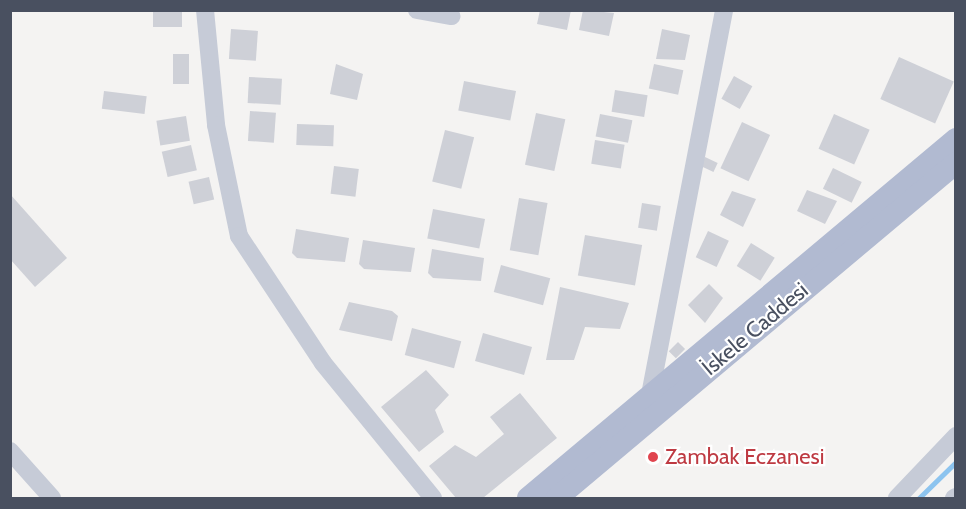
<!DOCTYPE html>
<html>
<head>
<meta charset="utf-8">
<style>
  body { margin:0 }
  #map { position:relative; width:966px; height:509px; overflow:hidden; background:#f4f3f2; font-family:Cabin,sans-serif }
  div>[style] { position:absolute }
  .stream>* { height:4.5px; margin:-2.25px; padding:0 2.25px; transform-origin:2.25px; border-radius:2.25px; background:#8dc4ef }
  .building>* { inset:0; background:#ced0d7; transform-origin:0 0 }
  .minor>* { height:18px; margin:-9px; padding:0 9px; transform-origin:9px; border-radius:9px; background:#c6cbd7 }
  .major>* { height:22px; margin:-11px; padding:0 11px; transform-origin:11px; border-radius:11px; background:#b1bad1 }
  .dots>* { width:16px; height:16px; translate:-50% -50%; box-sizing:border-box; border:3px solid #fff; border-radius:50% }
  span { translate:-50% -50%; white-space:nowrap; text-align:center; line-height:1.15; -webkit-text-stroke:4.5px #fff; paint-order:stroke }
  .street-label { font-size:22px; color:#495060 }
  .health-label { font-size:22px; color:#be3a42 }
  .left { translate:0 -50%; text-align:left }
  .frame { position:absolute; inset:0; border:12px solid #495060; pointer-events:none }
</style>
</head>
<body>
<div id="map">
  <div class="stream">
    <i style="left:919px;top:498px;width:52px;rotate:-44.2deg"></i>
  </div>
  <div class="building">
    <i style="left:153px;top:10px;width:29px;height:17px"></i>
    <i style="clip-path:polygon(540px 10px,571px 10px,567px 30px,537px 24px)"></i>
    <i style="clip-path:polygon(583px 10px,614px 13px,609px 36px,579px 30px)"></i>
    <i style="left:231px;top:29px;width:27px;height:30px;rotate:4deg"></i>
    <i style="clip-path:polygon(662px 29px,690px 35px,685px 60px,656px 59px)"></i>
    <i style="left:173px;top:54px;width:16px;height:30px"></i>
    <i style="left:899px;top:57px;width:60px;height:46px;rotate:24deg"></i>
    <i style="clip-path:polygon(336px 64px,363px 74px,357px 100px,330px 94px)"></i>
    <i style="left:654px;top:64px;width:30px;height:25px;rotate:12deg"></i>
    <i style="left:734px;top:76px;width:21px;height:26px;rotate:29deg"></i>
    <i style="left:249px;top:77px;width:33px;height:26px;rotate:3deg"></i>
    <i style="left:464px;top:81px;width:53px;height:30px;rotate:11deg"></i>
    <i style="left:615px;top:90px;width:33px;height:22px;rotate:9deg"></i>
    <i style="left:104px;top:91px;width:43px;height:18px;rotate:7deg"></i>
    <i style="left:250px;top:111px;width:26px;height:30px;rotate:4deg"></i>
    <i style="left:536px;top:113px;width:30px;height:53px;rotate:12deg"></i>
    <i style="left:600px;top:114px;width:33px;height:23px;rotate:11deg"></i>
    <i style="left:834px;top:114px;width:39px;height:38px;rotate:24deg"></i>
    <i style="left:186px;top:116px;width:25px;height:30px;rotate:81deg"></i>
    <i style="left:742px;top:122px;width:31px;height:51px;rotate:25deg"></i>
    <i style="left:297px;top:124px;width:37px;height:21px;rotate:2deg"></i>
    <i style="left:445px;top:130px;width:30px;height:53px;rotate:14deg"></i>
    <i style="left:595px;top:140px;width:30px;height:24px;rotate:9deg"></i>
    <i style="left:191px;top:145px;width:26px;height:30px;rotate:77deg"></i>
    <i style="left:705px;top:157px;width:14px;height:10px;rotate:25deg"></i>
    <i style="left:334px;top:166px;width:25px;height:28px;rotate:7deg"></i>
    <i style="left:833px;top:168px;width:32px;height:23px;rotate:26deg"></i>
    <i style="left:209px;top:177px;width:23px;height:21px;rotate:77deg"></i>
    <i style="clip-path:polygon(807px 190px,837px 201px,825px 224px,797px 211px)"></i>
    <i style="clip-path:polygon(732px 191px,756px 199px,743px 227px,720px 215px)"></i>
    <i style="clip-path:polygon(10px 194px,67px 258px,35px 287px,10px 259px)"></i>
    <i style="left:519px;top:198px;width:29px;height:53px;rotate:10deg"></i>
    <i style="left:642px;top:203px;width:19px;height:25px;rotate:9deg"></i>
    <i style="left:433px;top:209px;width:53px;height:30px;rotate:11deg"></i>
    <i style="clip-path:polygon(296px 229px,349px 238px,345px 262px,297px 258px,292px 253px)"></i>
    <i style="left:708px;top:231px;width:23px;height:29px;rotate:25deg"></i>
    <i style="left:585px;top:235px;width:58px;height:41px;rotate:10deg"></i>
    <i style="clip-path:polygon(363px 240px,415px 248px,411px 272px,364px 269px,359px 264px)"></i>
    <i style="left:751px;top:243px;width:28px;height:27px;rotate:32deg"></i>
    <i style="clip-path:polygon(432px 249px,484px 258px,481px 281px,433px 278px,428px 273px)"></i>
    <i style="left:501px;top:265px;width:51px;height:28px;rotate:15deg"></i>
    <i style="clip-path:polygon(709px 284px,723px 298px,705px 323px,688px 305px)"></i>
    <i style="clip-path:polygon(560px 287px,629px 303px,620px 329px,585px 327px,574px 360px,546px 360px)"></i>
    <i style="clip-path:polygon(349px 302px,392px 311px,398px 316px,392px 341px,339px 330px)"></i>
    <i style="left:412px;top:328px;width:51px;height:28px;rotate:15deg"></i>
    <i style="left:483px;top:333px;width:51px;height:29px;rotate:16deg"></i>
    <i style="left:678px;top:342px;width:10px;height:13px;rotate:45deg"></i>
    <i style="clip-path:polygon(426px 370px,449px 395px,435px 410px,444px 432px,419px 452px,381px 407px)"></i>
    <i style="clip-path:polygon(520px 393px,557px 438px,483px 498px,456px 498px,429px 466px,455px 445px,476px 457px,504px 434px,490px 417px)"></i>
  </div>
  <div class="minor">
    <i style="left:205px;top:10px;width:116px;rotate:84.5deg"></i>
    <i style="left:216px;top:125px;width:113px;rotate:78.3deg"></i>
    <i style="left:239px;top:236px;width:152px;rotate:56.5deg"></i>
    <i style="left:323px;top:363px;width:174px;rotate:50.8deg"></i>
    <i style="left:417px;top:10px;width:35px;rotate:10deg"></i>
    <i style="left:653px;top:399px;width:5px;rotate:-127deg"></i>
    <i style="left:650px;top:395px;width:392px;rotate:-79.1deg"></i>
    <i style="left:10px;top:451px;width:63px;rotate:48.2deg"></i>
    <i style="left:897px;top:498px;width:86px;rotate:-46.4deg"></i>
    <i style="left:954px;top:498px;width:2px;rotate:-27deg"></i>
  </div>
  <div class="major">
    <i style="left:528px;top:498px;width:559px;rotate:-39.99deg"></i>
    <i style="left:557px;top:498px;width:521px;rotate:-40.02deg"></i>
  </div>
  <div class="dots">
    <i style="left:653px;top:457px;background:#e0444e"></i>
  </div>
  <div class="street-label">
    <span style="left:755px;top:329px;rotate:-40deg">İskele Caddesi</span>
  </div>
  <div class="health-label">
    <span class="left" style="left:665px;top:457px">Zambak Eczanesi</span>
  </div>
  <div class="frame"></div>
</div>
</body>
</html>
